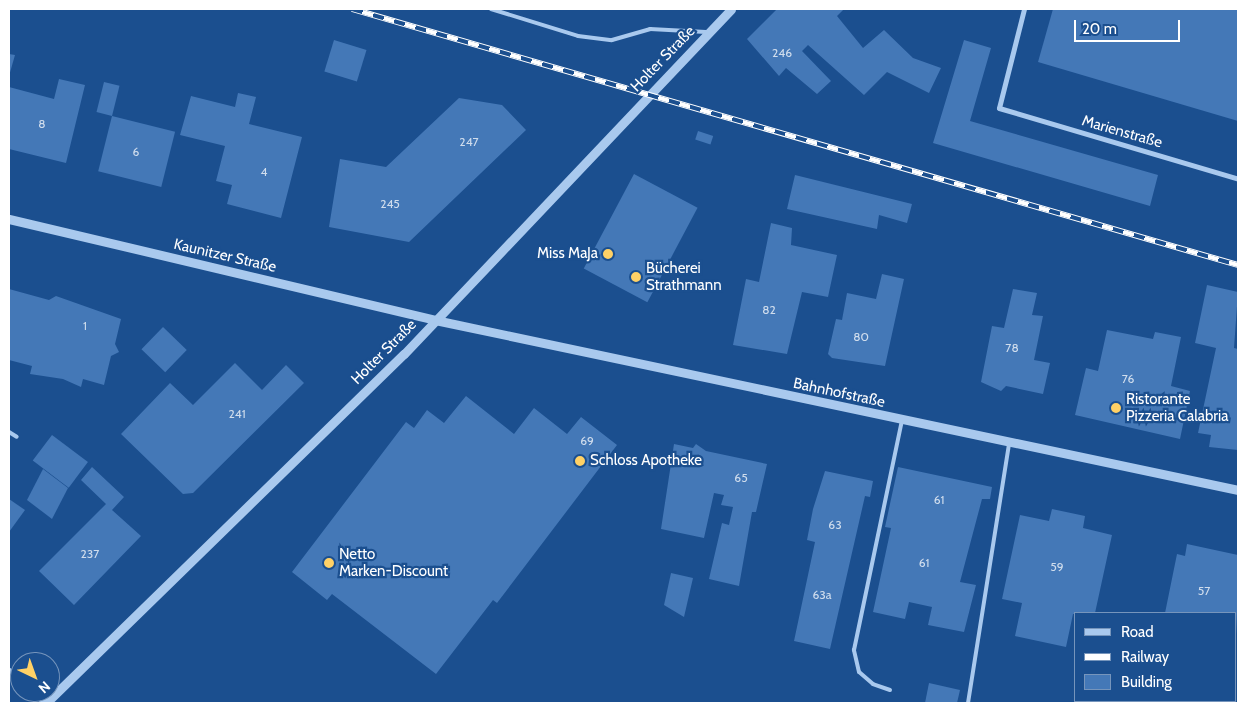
<!DOCTYPE html>
<html>
<head>
<meta charset="utf-8">
<style>
  body { margin:0 }
  #map { position:relative; width:1247px; height:712px; overflow:hidden; background:#1b4f8f; font-family:Cabin,sans-serif }
  div>[style] { position:absolute }
  .building>* { inset:0; background:#4478b7; transform-origin:0 0 }
  .service>* { height:4px; margin:-2px; padding:0 2px; transform-origin:2px; border-radius:2px; background:#a9c9ee }
  .minor>* { height:5px; margin:-2.5px; padding:0 2.5px; transform-origin:2.5px; border-radius:2.5px; background:#a9c9ee }
  .tertiary>* { height:9px; margin:-4.5px; padding:0 4.5px; transform-origin:4.5px; border-radius:4.5px; background:#a9c9ee }
  .rail>* { height:5.5px; margin-top:-2.75px; transform-origin:0; background:repeating-linear-gradient(90deg,#1b4f8f 0 11px,#fff 0 22px); box-sizing:border-box; border-block:1px solid #fff }
  .dots>* { width:14px; height:14px; translate:-50% -50%; box-sizing:border-box; border:2px solid #1b4f8f; border-radius:50% }
  span { translate:-50% -50%; white-space:nowrap; text-align:center; line-height:1.15; -webkit-text-stroke:4.5px #1b4f8f; paint-order:stroke }
  .number-label { font-size:12px; color:#d0dded }
  .number-label span { -webkit-text-stroke-width:0 }
  .street-label { font-size:15px; color:#fff }
  .poi-label { font-size:15px; color:#fff }
  .right { translate:-100% -50%; text-align:right }
  .left { translate:0 -50%; text-align:left }
  .frame { position:absolute; inset:0; border:10px solid #fff; pointer-events:none }
  .legend { position:absolute; left:1074px; top:612px; width:162px; height:90px; box-sizing:border-box; background:#1b4f8f; border:1px solid #7695bc; margin:0; padding:6px 9px; list-style:none; font-size:15px; color:#fff }
  .legend li { display:flex; align-items:center; gap:10px; height:25px }
  .legend b { width:25px; border:1px solid #7695bc }
  .north { position:absolute; left:10px; top:652px; width:50px; height:50px; box-sizing:border-box; background:#1b4f8f; border:1px solid #7695bc; border-radius:50%; rotate:138deg; font-size:14px; font-weight:700; line-height:20px; text-align:center; color:#fff }
  .north::after { content:''; display:block; margin:auto; width:18px; height:22px; background:#ffd166; clip-path:polygon(50% 0,100% 100%,50% 72%,0 100%) }
  .scale { position:absolute; left:1074px; top:20px; width:106px; height:22px; box-sizing:border-box; border:2px solid #fff; border-top:0; padding-left:6px; font-size:15px; line-height:18px; white-space:nowrap; color:#fff; -webkit-text-stroke:4px #1b4f8f; paint-order:stroke }
</style>
</head>
<body>
<div id="map">
  <div class="building">
    <i style="clip-path:polygon(777px 9px,844px 9px,837px 16px,863px 48px,884px 30px,913px 58px,941px 68px,929px 93px,887px 72px,864px 95px,808px 45px,802px 51px,831px 81px,817px 94px,786px 68px,779px 76px,747px 39px)"></i>
    <i style="clip-path:polygon(1053px 9px,1238px 9px,1238px 121px,1038px 62px)"></i>
    <i style="left:334px;top:40px;width:34px;height:33px;rotate:17deg"></i>
    <i style="clip-path:polygon(964px 40px,991px 48px,970px 121px,1158px 175px,1150px 206px,933px 143px)"></i>
    <i style="clip-path:polygon(9px 54px,15px 55px,9px 76px)"></i>
    <i style="clip-path:polygon(59px 79px,85px 85px,66px 163px,9px 149px,9px 87px,54px 99px)"></i>
    <i style="left:104px;top:82px;width:16px;height:31px;rotate:14deg"></i>
    <i style="clip-path:polygon(238px 93px,256px 97px,249px 124px,302px 137px,281px 218px,227px 204px,232px 185px,216px 181px,225px 146px,180px 135px,191px 96px,235px 107px)"></i>
    <i style="clip-path:polygon(459px 98px,502px 105px,526px 130px,409px 242px,329px 227px,340px 159px,386px 167px)"></i>
    <i style="left:112px;top:116px;width:65px;height:57px;rotate:14deg"></i>
    <i style="left:698px;top:131px;width:16px;height:9px;rotate:18deg"></i>
    <i style="left:634px;top:174px;width:72px;height:107px;rotate:28deg"></i>
    <i style="clip-path:polygon(795px 175px,912px 204px,907px 223px,879px 215px,877px 229px,787px 209px)"></i>
    <i style="clip-path:polygon(771px 223px,792px 228px,791px 245px,837px 255px,828px 297px,802px 292px,787px 354px,733px 345px,746px 279px,759px 282px)"></i>
    <i style="clip-path:polygon(882px 274px,904px 279px,885px 366px,832px 358px,828px 354px,836px 319px,842px 320px,847px 293px,876px 299px)"></i>
    <i style="clip-path:polygon(1207px 285px,1238px 292px,1234px 348px,1238px 349px,1238px 450px,1209px 447px,1211px 435px,1198px 433px,1216px 348px,1195px 343px)"></i>
    <i style="clip-path:polygon(9px 289px,49px 300px,56px 296px,121px 319px,115px 344px,119px 352px,111px 356px,104px 385px,83px 379px,81px 387px,63px 379px,30px 374px,32px 366px,9px 360px)"></i>
    <i style="clip-path:polygon(1013px 289px,1037px 293px,1032px 315px,1043px 316px,1034px 360px,1050px 363px,1043px 394px,1006px 386px,1001px 391px,981px 382px,992px 326px,1004px 328px)"></i>
    <i style="left:163px;top:327px;width:33px;height:31px;rotate:44deg"></i>
    <i style="clip-path:polygon(1107px 330px,1153px 339px,1155px 332px,1181px 337px,1171px 386px,1190px 391px,1180px 439px,1075px 415px,1086px 368px,1098px 371px)"></i>
    <i style="clip-path:polygon(235px 363px,262px 390px,286px 365px,304px 383px,193px 493px,183px 494px,121px 434px,170px 383px,193px 405px)"></i>
    <i style="clip-path:polygon(466px 396px,514px 434px,534px 408px,567px 434px,581px 417px,617px 445px,497px 603px,493px 600px,436px 674px,332px 594px,327px 600px,292px 572px,406px 422px,414px 428px,427px 410px,444px 423px)"></i>
    <i style="left:52px;top:435px;width:45px;height:32px;rotate:37deg"></i>
    <i style="clip-path:polygon(674px 444px,693px 448px,696px 444px,706px 451px,767px 464px,756px 512px,752px 512px,739px 586px,709px 579px,722px 523px,729px 525px,733px 507px,721px 505px,724px 495px,714px 493px,704px 538px,661px 529px)"></i>
    <i style="clip-path:polygon(92px 467px,124px 497px,112px 510px,141px 536px,74px 605px,39px 571px,106px 504px,81px 480px)"></i>
    <i style="clip-path:polygon(898px 467px,992px 487px,990px 499px,982px 499px,960px 582px,976px 585px,964px 632px,928px 625px,932px 607px,909px 602px,905px 619px,873px 612px,891px 528px,885px 527px)"></i>
    <i style="clip-path:polygon(43px 469px,68px 488px,52px 519px,27px 500px)"></i>
    <i style="clip-path:polygon(825px 471px,873px 481px,870px 497px,865px 496px,830px 649px,794px 641px,815px 542px,807px 540px,813px 509px)"></i>
    <i style="clip-path:polygon(9px 499px,25px 510px,9px 532px)"></i>
    <i style="clip-path:polygon(1052px 509px,1085px 516px,1083px 528px,1112px 535px,1095px 613px,1073px 614px,1066px 647px,1015px 636px,1022px 603px,1002px 599px,1020px 515px,1049px 521px)"></i>
    <i style="clip-path:polygon(1187px 544px,1238px 555px,1238px 656px,1236px 613px,1165px 613px,1177px 554px,1185px 556px)"></i>
    <i style="clip-path:polygon(671px 573px,693px 578px,684px 617px,664px 605px)"></i>
    <i style="clip-path:polygon(929px 683px,960px 690px,957px 703px,925px 703px)"></i>
    <i style="clip-path:polygon(1151px 701px,1172px 701px,1175px 703px,1149px 703px)"></i>
  </div>
  <div class="service">
    <i style="left:491px;top:9px;width:91px;rotate:17.2deg"></i>
    <i style="left:578px;top:36px;width:34px;rotate:7deg"></i>
    <i style="left:612px;top:40px;width:40px;rotate:-16deg"></i>
    <i style="left:650px;top:29px;width:56px;rotate:3.1deg"></i>
    <i style="left:9px;top:432px;width:9px;rotate:32deg"></i>
    <i style="left:890px;top:690px;width:18px;rotate:-161deg"></i>
    <i style="left:873px;top:684px;width:18px;rotate:-139deg"></i>
    <i style="left:859px;top:672px;width:23px;rotate:-103deg"></i>
    <i style="left:854px;top:650px;width:234px;rotate:-78.2deg"></i>
    <i style="left:968px;top:703px;width:263px;rotate:-81deg"></i>
  </div>
  <div class="minor">
    <i style="left:1024px;top:9px;width:102px;rotate:104.2deg"></i>
    <i style="left:999px;top:108px;width:249px;rotate:16.5deg"></i>
    <i style="left:9px;top:670px;width:14px;rotate:39deg"></i>
    <i style="left:33px;top:692px;width:16px;rotate:45deg"></i>
  </div>
  <div class="tertiary">
    <i style="left:9px;top:219px;width:438px;rotate:13.3deg"></i>
    <i style="left:435px;top:320px;width:821px;rotate:11.95deg"></i>
    <i style="left:46px;top:703px;width:500px;rotate:-44.3deg"></i>
    <i style="left:404px;top:354px;width:475px;rotate:-46.5deg"></i>
  </div>
  <div class="rail">
    <i style="left:352px;top:9px;width:922px;rotate:16.12deg"></i>
  </div>
  <div class="dots">
    <i style="left:608px;top:254px;background:#ffd166"></i>
    <i style="left:636px;top:277px;background:#ffd166"></i>
    <i style="left:1116px;top:408px;background:#ffd166"></i>
    <i style="left:580px;top:461px;background:#ffd166"></i>
    <i style="left:329px;top:563px;background:#ffd166"></i>
  </div>
  <div class="number-label">
    <span style="left:782px;top:53px">246</span>
    <span style="left:42px;top:124px">8</span>
    <span style="left:469px;top:142px">247</span>
    <span style="left:136px;top:152px">6</span>
    <span style="left:264px;top:172px">4</span>
    <span style="left:390px;top:204px">245</span>
    <span style="left:769px;top:310px">82</span>
    <span style="left:85px;top:326px">1</span>
    <span style="left:861px;top:337px">80</span>
    <span style="left:1012px;top:348px">78</span>
    <span style="left:1128px;top:379px">76</span>
    <span style="left:237px;top:414px">241</span>
    <span style="left:587px;top:441px">69</span>
    <span style="left:741px;top:478px">65</span>
    <span style="left:939px;top:500px">61</span>
    <span style="left:835px;top:525px">63</span>
    <span style="left:90px;top:554px">237</span>
    <span style="left:924px;top:563px">61</span>
    <span style="left:1057px;top:567px">59</span>
    <span style="left:1204px;top:591px">57</span>
    <span style="left:822px;top:595px">63a</span>
  </div>
  <div class="street-label">
    <span style="left:663px;top:59px;rotate:-46deg">Holter Straße</span>
    <span style="left:1122px;top:132px;rotate:16deg">Marienstraße</span>
    <span style="left:225px;top:256px;rotate:13deg">Kaunitzer Straße</span>
    <span style="left:384px;top:352px;rotate:-45deg">Holter Straße</span>
    <span style="left:839px;top:393px;rotate:12deg">Bahnhofstraße</span>
  </div>
  <div class="poi-label">
    <span class="right" style="left:598px;top:254px">Miss MaJa</span>
    <span class="left" style="left:646px;top:277px">Bücherei<br>Strathmann</span>
    <span class="left" style="left:1126px;top:408px">Ristorante<br>Pizzeria Calabria</span>
    <span class="left" style="left:590px;top:461px">Schloss Apotheke</span>
    <span class="left" style="left:339px;top:563px">Netto<br>Marken-Discount</span>
  </div>
  <div class="frame"></div>
  <ul class="legend">
  <li><b style="height:6px;background:#a9c9ee"></b>Road</li>
  <li><b style="height:6px;background:#fff"></b>Railway</li>
  <li><b style="height:14px;background:#4478b7"></b>Building</li>
  </ul>
  <div class="north">N</div>
  <div class="scale">20 m</div>
</div>
</body>
</html>
